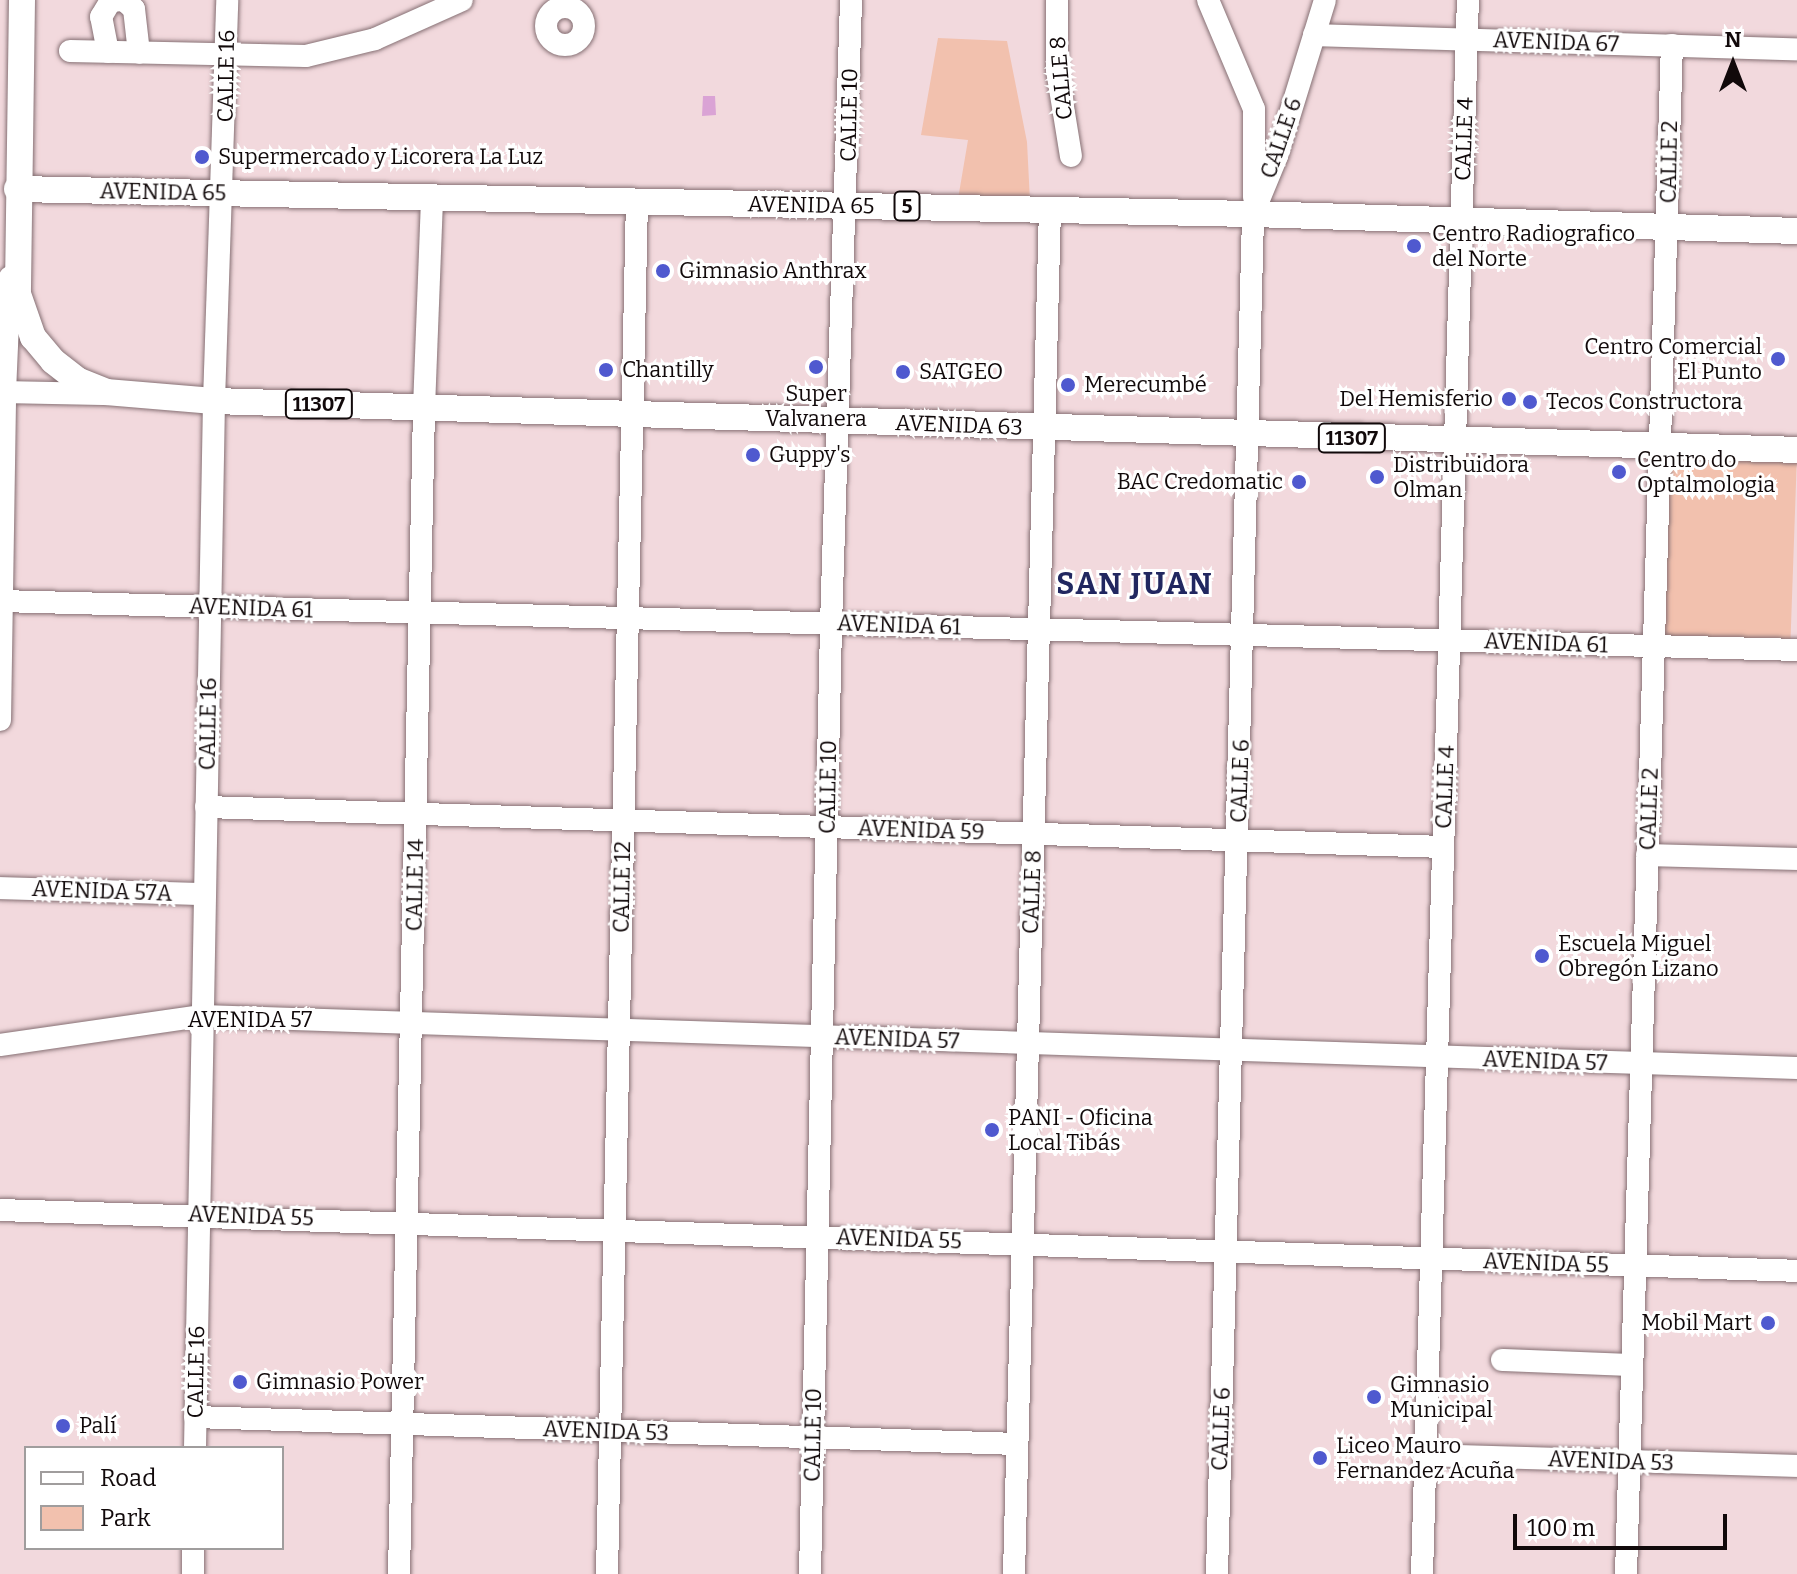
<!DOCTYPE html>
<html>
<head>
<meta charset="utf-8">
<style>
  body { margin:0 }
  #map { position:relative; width:1797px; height:1574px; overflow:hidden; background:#f2d9dd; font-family:Bitter,serif }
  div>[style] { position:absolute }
  .green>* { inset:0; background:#f2c1ae; transform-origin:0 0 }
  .water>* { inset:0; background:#daa3d5 }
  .roads { filter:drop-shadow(0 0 2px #867074) drop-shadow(0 0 2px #867074) }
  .minor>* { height:22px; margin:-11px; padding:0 11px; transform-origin:11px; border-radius:11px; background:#fff }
  .minor>.ring { margin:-11px; padding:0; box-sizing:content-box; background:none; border:22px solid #fff; border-radius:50% }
  .major>* { height:26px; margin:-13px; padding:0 13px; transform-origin:13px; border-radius:13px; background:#fff }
  .dots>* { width:22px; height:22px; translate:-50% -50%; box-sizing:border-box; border:4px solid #fff; border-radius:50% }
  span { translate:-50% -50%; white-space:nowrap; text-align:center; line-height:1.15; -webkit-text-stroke:6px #fff; paint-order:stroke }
  .shield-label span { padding:2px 6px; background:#fff; border:2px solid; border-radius:6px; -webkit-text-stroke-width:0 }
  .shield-label { font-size:20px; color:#11090a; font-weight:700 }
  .street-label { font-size:22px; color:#11090a }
  .poi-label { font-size:22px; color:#11090a }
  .left { translate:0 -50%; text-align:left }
  .right { translate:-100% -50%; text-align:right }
  .district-label { font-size:30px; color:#212760; font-weight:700; letter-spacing:2px }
  .legend { position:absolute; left:24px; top:1446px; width:260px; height:104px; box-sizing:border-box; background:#fff; border:2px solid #a09d9d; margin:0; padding:10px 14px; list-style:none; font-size:24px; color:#11090a }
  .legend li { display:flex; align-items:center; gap:16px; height:40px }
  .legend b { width:40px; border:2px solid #a09d9d }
  .north { position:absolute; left:1693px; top:24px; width:80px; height:80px; -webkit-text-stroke:6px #fff; paint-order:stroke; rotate:0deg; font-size:22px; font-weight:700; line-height:32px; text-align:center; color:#11090a }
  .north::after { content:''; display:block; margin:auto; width:28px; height:36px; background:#11090a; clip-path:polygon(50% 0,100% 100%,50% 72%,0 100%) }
  .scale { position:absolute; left:1513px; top:1514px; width:214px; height:36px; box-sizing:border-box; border:4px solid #11090a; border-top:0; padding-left:10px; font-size:24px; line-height:28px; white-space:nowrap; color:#11090a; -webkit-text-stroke:6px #fff; paint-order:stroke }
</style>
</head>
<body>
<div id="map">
  <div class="green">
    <i style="clip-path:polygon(938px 38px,1007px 41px,1027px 142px,1030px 201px,958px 199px,968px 140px,921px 135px)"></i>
    <i style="left:1666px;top:452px;width:131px;height:194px;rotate:2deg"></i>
  </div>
  <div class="water">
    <i style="clip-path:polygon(703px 96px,715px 96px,716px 115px,702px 116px)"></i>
  </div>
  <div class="roads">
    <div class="minor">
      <i style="left:1057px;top:0;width:70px;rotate:90deg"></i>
      <i style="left:1057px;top:70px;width:87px;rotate:80.8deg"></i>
      <i style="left:1208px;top:0;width:118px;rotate:67.1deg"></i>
      <i style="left:1254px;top:109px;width:88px;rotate:90deg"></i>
      <i class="ring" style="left:546px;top:7px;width:16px;height:16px"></i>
      <i style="left:1314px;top:35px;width:483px;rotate:1.7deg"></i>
      <i style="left:70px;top:51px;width:236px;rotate:1.2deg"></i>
      <i style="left:306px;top:56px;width:71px;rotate:-13.8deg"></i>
      <i style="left:375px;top:39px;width:95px;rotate:-24.1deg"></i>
      <i style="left:108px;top:52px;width:36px;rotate:-101deg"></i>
      <i style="left:101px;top:17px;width:17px;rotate:-59deg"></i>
      <i style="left:110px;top:2px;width:8px;rotate:-14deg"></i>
      <i style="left:118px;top:0;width:7px;rotate:8deg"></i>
      <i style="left:125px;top:1px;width:12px;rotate:42deg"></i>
      <i style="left:134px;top:9px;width:44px;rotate:83.5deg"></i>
      <i style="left:0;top:392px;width:104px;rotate:1.1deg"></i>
      <i style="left:0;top:601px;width:1798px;rotate:1.56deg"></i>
      <i style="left:0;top:720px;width:328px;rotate:-89.1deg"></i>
      <i style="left:5px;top:392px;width:115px;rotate:-87.5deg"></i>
      <i style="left:206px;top:807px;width:1238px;rotate:1.85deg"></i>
      <i style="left:1647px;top:855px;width:150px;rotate:1.5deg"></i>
      <i style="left:0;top:888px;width:205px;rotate:1.7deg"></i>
      <i style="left:0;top:1045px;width:204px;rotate:-8.2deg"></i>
      <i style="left:202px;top:1016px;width:1596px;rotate:1.87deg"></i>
      <i style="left:0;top:1210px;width:1798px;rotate:1.94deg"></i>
      <i style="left:1502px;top:1360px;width:130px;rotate:2.2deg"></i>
      <i style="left:195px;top:1417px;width:822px;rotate:1.88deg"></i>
      <i style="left:195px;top:1448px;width:1047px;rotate:-88.96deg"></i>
      <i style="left:214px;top:401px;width:401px;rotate:-88.1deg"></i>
      <i style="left:1426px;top:1455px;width:371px;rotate:1.7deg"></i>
      <i style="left:193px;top:1574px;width:26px;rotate:-90deg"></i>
      <i style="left:399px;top:1574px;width:1166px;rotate:-88.77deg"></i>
      <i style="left:424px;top:408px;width:211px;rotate:-87.8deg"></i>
      <i style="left:607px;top:1574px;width:1373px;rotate:-88.75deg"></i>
      <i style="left:810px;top:1574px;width:950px;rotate:-88.73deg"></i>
      <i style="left:831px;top:624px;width:624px;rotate:-88.16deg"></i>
      <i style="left:1014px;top:1574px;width:1365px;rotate:-88.49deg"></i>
      <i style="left:1217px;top:1574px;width:1360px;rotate:-88.48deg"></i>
      <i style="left:1253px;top:214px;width:63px;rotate:-67.5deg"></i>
      <i style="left:1277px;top:156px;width:163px;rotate:-72.9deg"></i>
      <i style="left:1422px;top:1574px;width:1575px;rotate:-88.33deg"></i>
      <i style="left:1626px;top:1574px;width:1530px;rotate:-88.28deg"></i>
    </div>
    <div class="major">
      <i style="left:22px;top:0;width:294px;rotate:90.8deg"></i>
      <i style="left:18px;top:294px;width:46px;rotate:70.8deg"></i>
      <i style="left:33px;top:337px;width:31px;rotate:50deg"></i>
      <i style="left:53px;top:361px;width:31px;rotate:38deg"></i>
      <i style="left:77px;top:380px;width:31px;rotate:22deg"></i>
      <i style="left:106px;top:392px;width:108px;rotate:4.8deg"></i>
      <i style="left:214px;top:401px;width:1584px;rotate:1.77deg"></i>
      <i style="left:17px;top:189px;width:1236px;rotate:1.16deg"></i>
      <i style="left:1253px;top:214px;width:544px;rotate:1.79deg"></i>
    </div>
  </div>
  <div class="dots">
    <i style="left:202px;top:157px;background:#4f59cf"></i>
    <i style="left:1414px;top:246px;background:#4f59cf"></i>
    <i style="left:663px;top:271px;background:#4f59cf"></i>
    <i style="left:1778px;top:359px;background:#4f59cf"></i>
    <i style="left:816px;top:367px;background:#4f59cf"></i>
    <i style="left:606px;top:370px;background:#4f59cf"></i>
    <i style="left:903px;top:372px;background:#4f59cf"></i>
    <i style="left:1068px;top:385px;background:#4f59cf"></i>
    <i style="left:1509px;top:399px;background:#4f59cf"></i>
    <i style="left:1530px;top:402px;background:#4f59cf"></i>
    <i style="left:753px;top:455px;background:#4f59cf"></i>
    <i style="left:1619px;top:472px;background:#4f59cf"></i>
    <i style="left:1377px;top:477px;background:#4f59cf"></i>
    <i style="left:1299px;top:482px;background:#4f59cf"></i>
    <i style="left:1542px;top:956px;background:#4f59cf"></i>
    <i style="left:992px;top:1130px;background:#4f59cf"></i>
    <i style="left:1768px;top:1323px;background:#4f59cf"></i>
    <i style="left:240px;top:1382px;background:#4f59cf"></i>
    <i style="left:1374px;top:1397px;background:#4f59cf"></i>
    <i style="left:63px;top:1426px;background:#4f59cf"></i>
    <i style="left:1320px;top:1458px;background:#4f59cf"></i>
  </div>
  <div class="shield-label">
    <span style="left:907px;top:206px">5</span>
    <span style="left:319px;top:404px">11307</span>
    <span style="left:1352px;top:438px">11307</span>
  </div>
  <div class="street-label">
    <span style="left:1556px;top:42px;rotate:2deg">AVENIDA 67</span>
    <span style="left:226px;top:76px;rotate:-89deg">CALLE 16</span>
    <span style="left:1061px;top:78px;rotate:-95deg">CALLE 8</span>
    <span style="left:849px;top:115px;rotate:-89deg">CALLE 10</span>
    <span style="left:1281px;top:138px;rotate:-71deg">CALLE 6</span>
    <span style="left:1464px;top:139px;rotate:-88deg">CALLE 4</span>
    <span style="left:1669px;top:162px;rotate:-89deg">CALLE 2</span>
    <span style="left:163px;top:192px;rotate:1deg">AVENIDA 65</span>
    <span style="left:811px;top:205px;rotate:1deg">AVENIDA 65</span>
    <span style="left:959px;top:425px;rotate:2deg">AVENIDA 63</span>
    <span style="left:251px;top:608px;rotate:2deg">AVENIDA 61</span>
    <span style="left:899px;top:625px;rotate:2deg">AVENIDA 61</span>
    <span style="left:1546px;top:643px;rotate:2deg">AVENIDA 61</span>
    <span style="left:208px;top:724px;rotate:-89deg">CALLE 16</span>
    <span style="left:1240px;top:781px;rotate:-88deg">CALLE 6</span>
    <span style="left:828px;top:787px;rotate:-89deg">CALLE 10</span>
    <span style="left:1445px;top:787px;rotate:-88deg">CALLE 4</span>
    <span style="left:1649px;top:809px;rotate:-88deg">CALLE 2</span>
    <span style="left:921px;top:830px;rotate:2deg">AVENIDA 59</span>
    <span style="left:415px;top:885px;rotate:-89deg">CALLE 14</span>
    <span style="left:622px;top:887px;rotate:-89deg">CALLE 12</span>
    <span style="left:102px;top:891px;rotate:2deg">AVENIDA 57A</span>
    <span style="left:1032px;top:892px;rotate:-88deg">CALLE 8</span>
    <span style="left:250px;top:1020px">AVENIDA 57</span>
    <span style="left:897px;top:1039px;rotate:2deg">AVENIDA 57</span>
    <span style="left:1545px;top:1061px;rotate:2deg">AVENIDA 57</span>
    <span style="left:251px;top:1216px;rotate:2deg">AVENIDA 55</span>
    <span style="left:899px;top:1239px;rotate:2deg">AVENIDA 55</span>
    <span style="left:1546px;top:1263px;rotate:2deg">AVENIDA 55</span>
    <span style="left:196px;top:1372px;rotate:-89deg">CALLE 16</span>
    <span style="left:1221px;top:1429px;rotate:-88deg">CALLE 6</span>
    <span style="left:606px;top:1431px;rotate:2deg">AVENIDA 53</span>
    <span style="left:813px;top:1435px;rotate:-89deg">CALLE 10</span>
    <span style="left:1611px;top:1461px;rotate:2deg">AVENIDA 53</span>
  </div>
  <div class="poi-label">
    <span class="left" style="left:218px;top:157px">Supermercado y Licorera La Luz</span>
    <span class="left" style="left:1432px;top:246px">Centro Radiografico<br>del Norte</span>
    <span class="left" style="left:679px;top:271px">Gimnasio Anthrax</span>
    <span class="right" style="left:1762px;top:359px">Centro Comercial<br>El Punto</span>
    <span class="left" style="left:622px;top:370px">Chantilly</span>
    <span class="left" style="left:919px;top:372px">SATGEO</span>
    <span class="left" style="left:1084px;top:385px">Merecumbé</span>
    <span style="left:816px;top:406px">Super<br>Valvanera</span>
    <span class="right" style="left:1493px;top:399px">Del Hemisferio</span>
    <span class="left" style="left:1546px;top:402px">Tecos Constructora</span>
    <span class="left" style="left:769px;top:455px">Guppy's</span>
    <span class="left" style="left:1637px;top:472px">Centro do<br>Optalmologia</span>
    <span class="left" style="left:1393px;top:477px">Distribuidora<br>Olman</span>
    <span class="right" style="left:1283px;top:482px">BAC Credomatic</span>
    <span class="left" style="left:1558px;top:956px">Escuela Miguel<br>Obregón Lizano</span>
    <span class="left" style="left:1008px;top:1130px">PANI - Oficina<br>Local Tibás</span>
    <span class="right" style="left:1752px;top:1323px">Mobil Mart</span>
    <span class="left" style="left:256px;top:1382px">Gimnasio Power</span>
    <span class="left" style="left:1390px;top:1397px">Gimnasio<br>Municipal</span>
    <span class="left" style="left:79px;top:1426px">Palí</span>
    <span class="left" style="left:1336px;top:1458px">Liceo Mauro<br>Fernandez Acuña</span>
  </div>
  <div class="district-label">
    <span style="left:1135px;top:584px">SAN JUAN</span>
  </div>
  <ul class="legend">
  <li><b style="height:10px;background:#fff"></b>Road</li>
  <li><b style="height:22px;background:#f2c1ae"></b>Park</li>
  </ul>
  <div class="north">N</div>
  <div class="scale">100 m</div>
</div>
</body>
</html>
